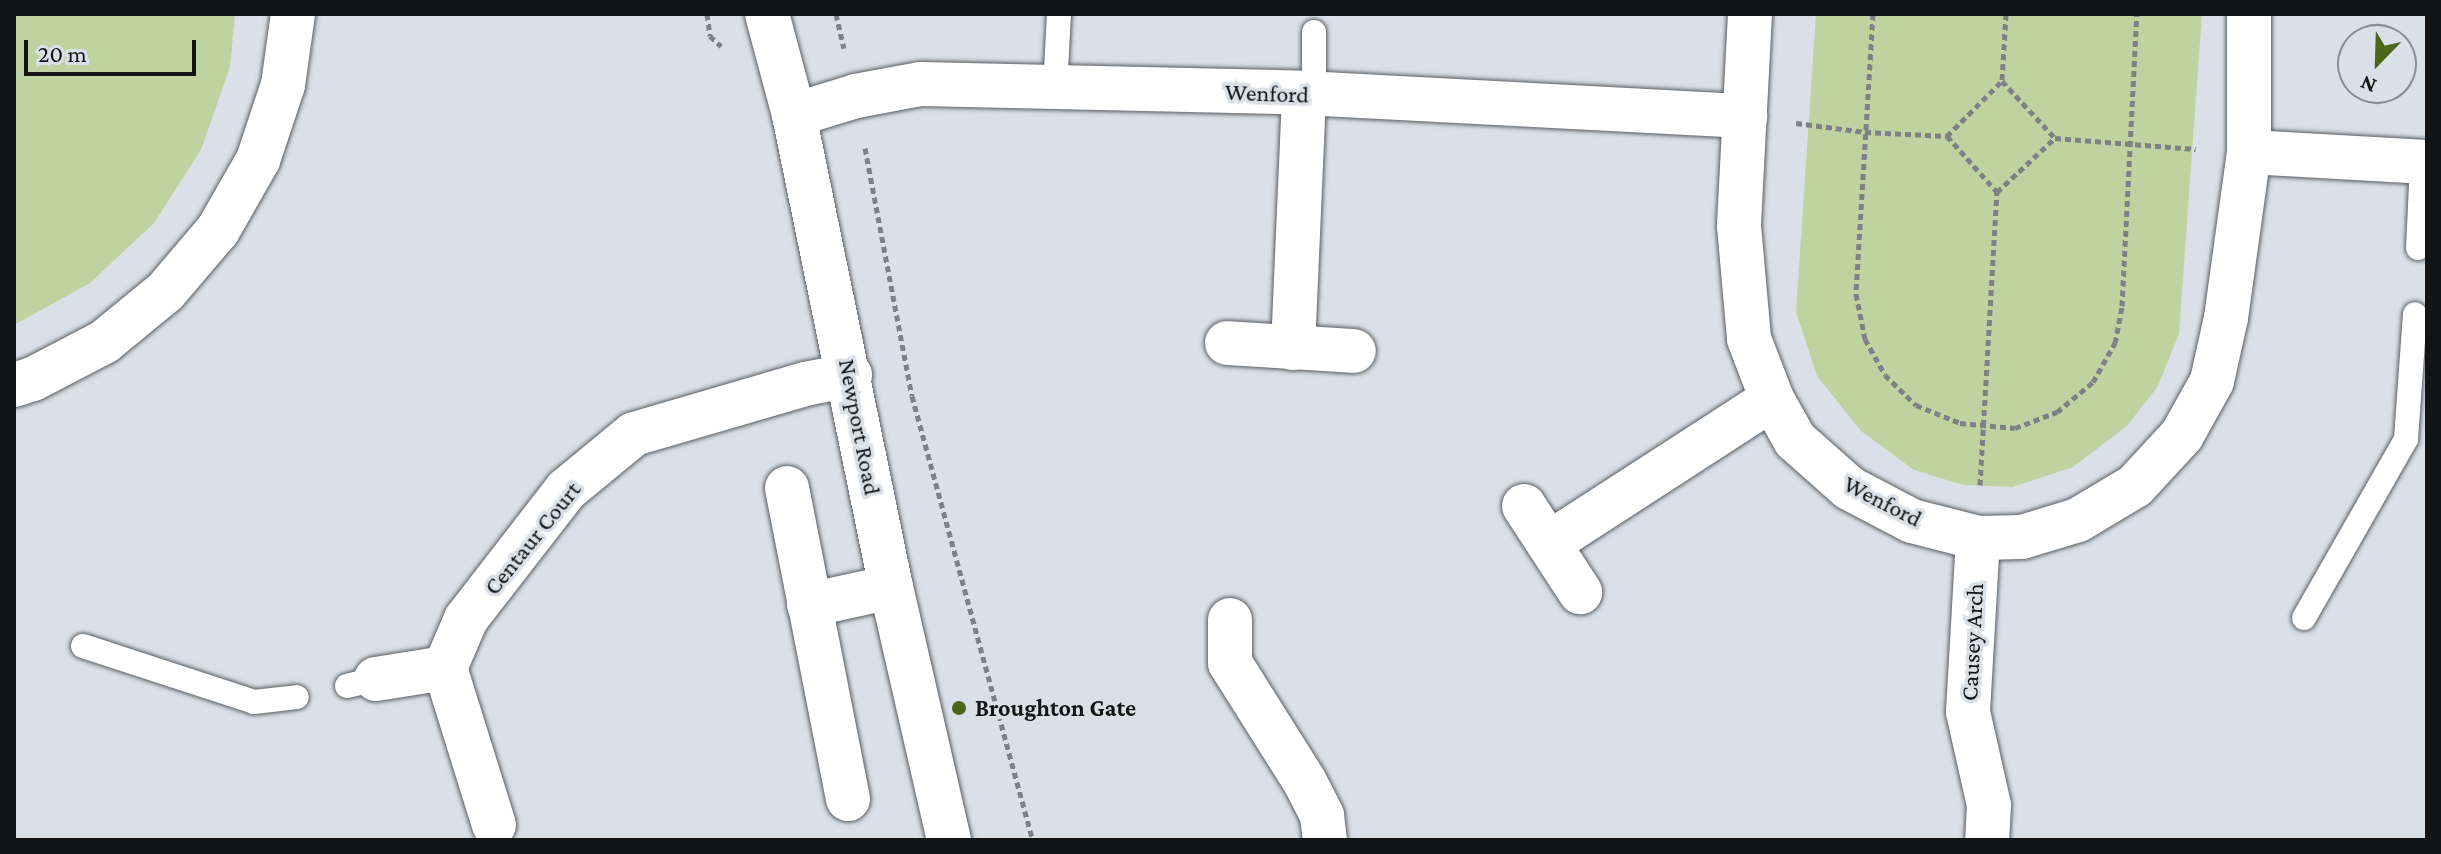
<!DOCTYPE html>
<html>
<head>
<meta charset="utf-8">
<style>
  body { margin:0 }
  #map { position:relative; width:2441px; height:854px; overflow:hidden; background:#dae0e7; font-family:"Crimson Pro",serif }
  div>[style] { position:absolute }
  .green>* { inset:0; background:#bdd4a1 }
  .path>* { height:5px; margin-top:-2.5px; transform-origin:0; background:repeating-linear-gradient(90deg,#7e8286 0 6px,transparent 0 10px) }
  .roads { filter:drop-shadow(0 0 2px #595e64) drop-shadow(0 0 2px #595e64) }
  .service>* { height:24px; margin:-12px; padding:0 12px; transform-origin:12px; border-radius:12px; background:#fff }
  .minor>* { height:44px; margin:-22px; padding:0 22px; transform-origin:22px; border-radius:22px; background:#fff }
  .tertiary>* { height:44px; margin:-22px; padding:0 22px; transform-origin:22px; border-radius:22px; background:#fff }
  .dots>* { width:22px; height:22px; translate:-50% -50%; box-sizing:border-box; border:4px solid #dae0e7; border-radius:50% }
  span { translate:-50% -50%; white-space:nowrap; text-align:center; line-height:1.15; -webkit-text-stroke:7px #dae0e7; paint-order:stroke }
  .street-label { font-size:24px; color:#121416 }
  .poi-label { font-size:24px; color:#121416; font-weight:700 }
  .left { translate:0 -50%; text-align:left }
  .frame { position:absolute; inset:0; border:16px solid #121416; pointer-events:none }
  .north { position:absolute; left:2337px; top:24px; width:80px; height:80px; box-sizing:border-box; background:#dae0e7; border:2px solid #8a8e93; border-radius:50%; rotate:203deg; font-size:22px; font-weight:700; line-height:32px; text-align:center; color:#121416 }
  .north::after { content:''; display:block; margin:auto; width:28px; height:36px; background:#4b671a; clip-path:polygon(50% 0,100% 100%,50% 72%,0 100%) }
  .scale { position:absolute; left:24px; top:40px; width:172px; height:36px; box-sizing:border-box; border:4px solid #121416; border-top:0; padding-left:10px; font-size:24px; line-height:28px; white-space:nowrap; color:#121416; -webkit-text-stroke:6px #dae0e7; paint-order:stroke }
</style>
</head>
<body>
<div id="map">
  <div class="green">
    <i style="clip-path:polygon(14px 14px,235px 14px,230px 67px,201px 150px,154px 223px,90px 283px,14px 325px)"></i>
    <i style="clip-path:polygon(1816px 14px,2202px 14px,2179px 334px,2158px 386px,2127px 426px,2073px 467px,2012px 487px,1963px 485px,1914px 470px,1861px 431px,1817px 376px,1796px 312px)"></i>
  </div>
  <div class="path">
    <i style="left:707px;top:14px;width:22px;rotate:82deg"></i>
    <i style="left:710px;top:36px;width:15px;rotate:42deg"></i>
    <i style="left:836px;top:14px;width:35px;rotate:77deg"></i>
    <i style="left:1873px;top:14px;width:281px;rotate:93.5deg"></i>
    <i style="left:1856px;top:294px;width:46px;rotate:78.7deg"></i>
    <i style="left:1865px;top:339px;width:41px;rotate:60.9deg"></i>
    <i style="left:1885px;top:375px;width:43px;rotate:44.1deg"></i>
    <i style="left:1916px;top:405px;width:48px;rotate:22.2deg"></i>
    <i style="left:1960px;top:423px;width:55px;rotate:5.2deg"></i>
    <i style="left:2015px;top:428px;width:45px;rotate:-20.9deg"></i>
    <i style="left:2057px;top:412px;width:47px;rotate:-39.8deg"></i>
    <i style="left:2093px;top:382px;width:45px;rotate:-60.6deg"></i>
    <i style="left:2115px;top:343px;width:38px;rotate:-79deg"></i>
    <i style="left:2122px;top:306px;width:292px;rotate:-87.1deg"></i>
    <i style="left:2006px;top:14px;width:67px;rotate:93.4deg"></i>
    <i style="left:2002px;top:81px;width:78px;rotate:47.1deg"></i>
    <i style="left:1796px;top:123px;width:70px;rotate:7.4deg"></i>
    <i style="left:1865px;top:132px;width:82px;rotate:2.8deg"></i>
    <i style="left:1947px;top:136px;width:75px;rotate:48.2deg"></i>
    <i style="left:1947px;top:136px;width:78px;rotate:-45deg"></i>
    <i style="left:865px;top:148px;width:252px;rotate:79.3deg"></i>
    <i style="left:912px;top:396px;width:460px;rotate:74.8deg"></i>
    <i style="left:1980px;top:485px;width:293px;rotate:-86.7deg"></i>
    <i style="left:1997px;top:192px;width:79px;rotate:-43deg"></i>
    <i style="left:2055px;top:138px;width:141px;rotate:4.5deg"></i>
  </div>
  <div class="roads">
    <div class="service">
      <i style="left:1055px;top:88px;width:74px;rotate:-86.9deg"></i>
      <i style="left:1314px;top:94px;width:62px;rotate:-90deg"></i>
      <i style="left:2418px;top:248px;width:86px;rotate:-87.3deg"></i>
      <i style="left:2304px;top:618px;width:206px;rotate:-60.3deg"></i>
      <i style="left:2406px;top:439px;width:125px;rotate:-85.9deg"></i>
      <i style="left:83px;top:646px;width:180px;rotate:18.1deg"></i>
      <i style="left:254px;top:702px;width:43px;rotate:-6.6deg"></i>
      <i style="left:347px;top:686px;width:30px;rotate:-14deg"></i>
    </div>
    <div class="minor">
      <i style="left:1750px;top:14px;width:212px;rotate:93deg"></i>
      <i style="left:1739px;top:226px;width:113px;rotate:84.9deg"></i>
      <i style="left:1749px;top:339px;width:64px;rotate:69deg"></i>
      <i style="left:1772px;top:399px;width:47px;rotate:60.7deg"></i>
      <i style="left:1795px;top:440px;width:72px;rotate:41.6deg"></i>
      <i style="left:1849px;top:488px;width:71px;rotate:27.6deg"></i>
      <i style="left:1912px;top:521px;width:68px;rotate:14.4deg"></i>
      <i style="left:1978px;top:538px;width:44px;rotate:-1.3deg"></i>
      <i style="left:2022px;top:537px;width:59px;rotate:-16.9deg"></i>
      <i style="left:2078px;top:520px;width:66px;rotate:-30.8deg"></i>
      <i style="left:2135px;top:486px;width:69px;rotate:-47.3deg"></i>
      <i style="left:2182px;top:435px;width:62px;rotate:-60.9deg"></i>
      <i style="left:2212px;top:381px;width:65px;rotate:-77.5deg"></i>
      <i style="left:2226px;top:318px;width:168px;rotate:-82.1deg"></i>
      <i style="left:2249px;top:152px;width:138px;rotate:-90deg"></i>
      <i style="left:794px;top:115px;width:65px;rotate:-17deg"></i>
      <i style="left:856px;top:96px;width:66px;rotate:-10.5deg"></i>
      <i style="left:921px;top:84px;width:383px;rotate:1.3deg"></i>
      <i style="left:1304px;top:93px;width:442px;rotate:3deg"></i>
      <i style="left:2249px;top:152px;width:178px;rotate:3.2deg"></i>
      <i style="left:1227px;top:343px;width:127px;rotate:3.6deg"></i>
      <i style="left:1293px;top:348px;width:255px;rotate:-87.5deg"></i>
      <i style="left:14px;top:385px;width:20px;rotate:-18deg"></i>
      <i style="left:33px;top:379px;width:80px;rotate:-27.5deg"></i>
      <i style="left:104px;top:342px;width:80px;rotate:-39.4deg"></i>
      <i style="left:166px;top:291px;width:80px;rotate:-49.6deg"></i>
      <i style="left:218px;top:230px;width:81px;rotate:-60.3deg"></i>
      <i style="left:258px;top:160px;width:79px;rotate:-71.6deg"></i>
      <i style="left:283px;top:85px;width:72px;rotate:-82deg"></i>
      <i style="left:787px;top:488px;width:317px;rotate:78.9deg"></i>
      <i style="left:1524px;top:506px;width:103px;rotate:56.9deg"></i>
      <i style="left:1978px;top:538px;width:174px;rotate:93.3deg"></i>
      <i style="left:1968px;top:712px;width:95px;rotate:77.3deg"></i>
      <i style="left:1989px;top:805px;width:35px;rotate:93deg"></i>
      <i style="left:1551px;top:542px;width:263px;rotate:-32.9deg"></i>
      <i style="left:809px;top:605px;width:84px;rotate:-12.4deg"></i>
      <i style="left:1230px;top:620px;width:43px;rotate:90deg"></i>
      <i style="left:1230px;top:663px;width:141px;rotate:57.8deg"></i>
      <i style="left:1305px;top:782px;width:38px;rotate:63deg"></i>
      <i style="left:1322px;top:816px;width:24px;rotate:83deg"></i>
      <i style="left:376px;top:679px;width:70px;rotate:-9.1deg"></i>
      <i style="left:494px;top:825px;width:164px;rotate:-107.3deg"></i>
      <i style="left:445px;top:668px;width:53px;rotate:-66.8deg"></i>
      <i style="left:466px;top:619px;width:163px;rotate:-52.2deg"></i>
      <i style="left:566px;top:490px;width:88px;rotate:-39.5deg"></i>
      <i style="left:634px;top:434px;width:178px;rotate:-16.3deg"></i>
      <i style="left:805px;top:384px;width:46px;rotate:-11.3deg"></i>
    </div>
    <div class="tertiary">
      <i style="left:767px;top:14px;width:105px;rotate:75deg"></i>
      <i style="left:794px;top:115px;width:482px;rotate:78.4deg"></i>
      <i style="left:891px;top:587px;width:260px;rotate:77.1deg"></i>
    </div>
  </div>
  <div class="dots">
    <i style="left:959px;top:708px;background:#4b671a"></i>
  </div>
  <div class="street-label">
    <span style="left:1267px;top:93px;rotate:2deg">Wenford</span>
    <span style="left:860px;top:427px;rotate:79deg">Newport Road</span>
    <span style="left:1883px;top:501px;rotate:27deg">Wenford</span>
    <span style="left:532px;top:538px;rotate:-51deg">Centaur Court</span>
    <span style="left:1972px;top:642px;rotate:-87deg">Causey Arch</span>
  </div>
  <div class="poi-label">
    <span class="left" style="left:975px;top:708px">Broughton Gate</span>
  </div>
  <div class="frame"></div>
  <div class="north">N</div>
  <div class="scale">20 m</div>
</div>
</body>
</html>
